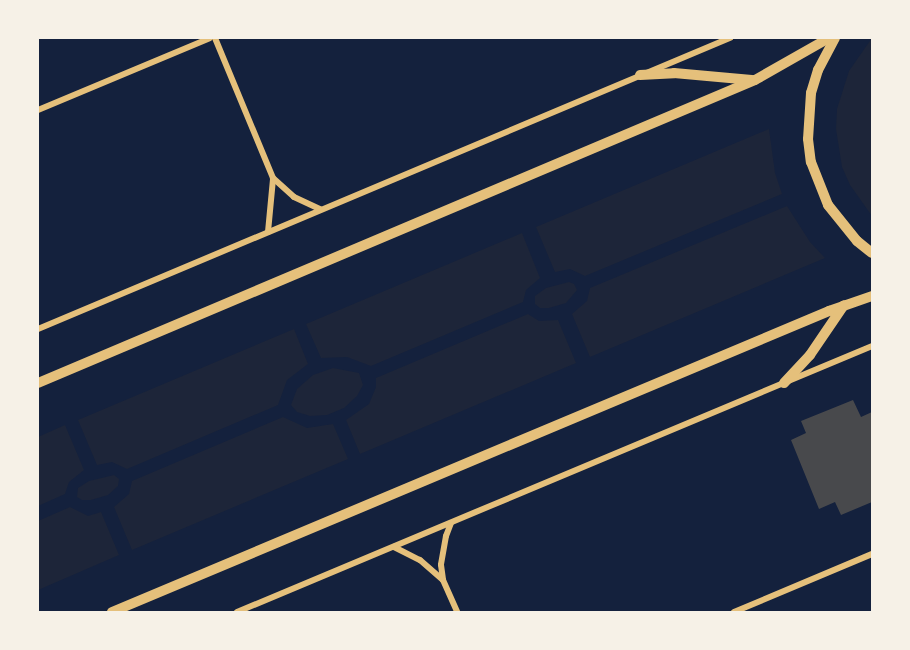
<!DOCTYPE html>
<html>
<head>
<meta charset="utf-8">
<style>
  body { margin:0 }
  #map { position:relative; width:910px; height:650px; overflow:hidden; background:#14213d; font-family:Literata,serif }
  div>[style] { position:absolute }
  .green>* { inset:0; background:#1d2539 }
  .building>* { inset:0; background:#48494c }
  .minor>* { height:6px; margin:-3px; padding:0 3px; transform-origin:3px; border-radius:3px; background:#e5c07b }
  .tertiary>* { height:10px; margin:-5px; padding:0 5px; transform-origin:5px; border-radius:5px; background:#e5c07b }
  span { translate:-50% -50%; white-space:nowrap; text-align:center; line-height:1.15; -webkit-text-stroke:6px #f6f1e7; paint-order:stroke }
  .frame { position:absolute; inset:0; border:39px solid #f6f1e7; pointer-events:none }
</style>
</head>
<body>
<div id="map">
  <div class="green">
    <i style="clip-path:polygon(872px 38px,872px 216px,850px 185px,842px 167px,836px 129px,837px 109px,849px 71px)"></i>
    <i style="clip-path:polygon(769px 129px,775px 173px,782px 194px,585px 276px,570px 269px,555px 272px,536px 227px)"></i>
    <i style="clip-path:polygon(787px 206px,810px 242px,825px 258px,590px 357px,572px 314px,587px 301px,590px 288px)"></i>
    <i style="clip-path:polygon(522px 233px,540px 278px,526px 290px,523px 302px,371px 366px,347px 357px,321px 358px,306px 324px)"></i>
    <i style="clip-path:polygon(569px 282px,574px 284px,577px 290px,566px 303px,549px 308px,540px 308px,535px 304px,535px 296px,546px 288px)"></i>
    <i style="clip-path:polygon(528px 314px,539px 321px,558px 320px,576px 363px,360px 454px,346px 420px,369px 404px,376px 387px,376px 378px)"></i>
    <i style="clip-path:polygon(294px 329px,308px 364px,287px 380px,278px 405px,127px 469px,112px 462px,97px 465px,78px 420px)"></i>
    <i style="clip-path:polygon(333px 368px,359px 373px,363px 385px,357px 396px,344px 408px,327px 415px,310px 416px,297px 412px,291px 405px,297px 389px,313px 375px)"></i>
    <i style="clip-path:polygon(283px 417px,307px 428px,333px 424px,348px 459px,132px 550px,114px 507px,129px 494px,132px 481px)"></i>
    <i style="clip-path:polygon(65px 425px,84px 470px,69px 482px,65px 494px,38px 506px,38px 437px)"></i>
    <i style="clip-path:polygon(114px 475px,119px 479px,118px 486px,108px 495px,91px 500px,82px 500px,77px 497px,78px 488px,89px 481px)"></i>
    <i style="clip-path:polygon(70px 507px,88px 516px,101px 512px,119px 555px,38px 590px,38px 521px)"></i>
  </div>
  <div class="building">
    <i style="clip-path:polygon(853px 400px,861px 417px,872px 412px,872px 502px,841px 515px,835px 502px,819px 509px,791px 440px,806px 433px,801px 421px)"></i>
  </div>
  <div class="minor">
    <i style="left:215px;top:38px;width:152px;rotate:67.5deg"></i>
    <i style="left:273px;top:178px;width:28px;rotate:42deg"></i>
    <i style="left:294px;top:197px;width:29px;rotate:25deg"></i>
    <i style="left:38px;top:110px;width:186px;rotate:-22.7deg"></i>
    <i style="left:268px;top:232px;width:53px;rotate:-84.6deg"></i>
    <i style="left:38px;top:329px;width:751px;rotate:-22.81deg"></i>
    <i style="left:451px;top:523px;width:14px;rotate:111deg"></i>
    <i style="left:446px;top:536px;width:29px;rotate:100deg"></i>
    <i style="left:441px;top:565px;width:15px;rotate:82deg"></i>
    <i style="left:443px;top:580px;width:35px;rotate:66deg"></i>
    <i style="left:394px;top:547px;width:29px;rotate:27deg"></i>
    <i style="left:420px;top:560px;width:30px;rotate:41deg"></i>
    <i style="left:237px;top:612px;width:688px;rotate:-22.73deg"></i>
    <i style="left:734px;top:612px;width:150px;rotate:-22.8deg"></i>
  </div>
  <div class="tertiary">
    <i style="left:835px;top:38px;width:36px;rotate:118deg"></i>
    <i style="left:818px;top:70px;width:24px;rotate:107deg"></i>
    <i style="left:811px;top:93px;width:46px;rotate:93.7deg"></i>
    <i style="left:808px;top:139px;width:23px;rotate:83deg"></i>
    <i style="left:811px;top:162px;width:46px;rotate:68.4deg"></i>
    <i style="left:828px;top:205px;width:46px;rotate:51.1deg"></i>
    <i style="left:857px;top:241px;width:19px;rotate:39deg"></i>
    <i style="left:640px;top:75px;width:34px;rotate:-3deg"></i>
    <i style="left:674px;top:73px;width:78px;rotate:5.1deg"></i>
    <i style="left:38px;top:383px;width:778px;rotate:-22.91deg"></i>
    <i style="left:755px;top:80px;width:85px;rotate:-29.6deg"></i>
    <i style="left:784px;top:383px;width:38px;rotate:-47deg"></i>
    <i style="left:810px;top:355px;width:60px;rotate:-55.8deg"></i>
    <i style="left:112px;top:612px;width:778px;rotate:-22.77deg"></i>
    <i style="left:829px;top:311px;width:46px;rotate:-19.2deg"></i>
  </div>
  <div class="frame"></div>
</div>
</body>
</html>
